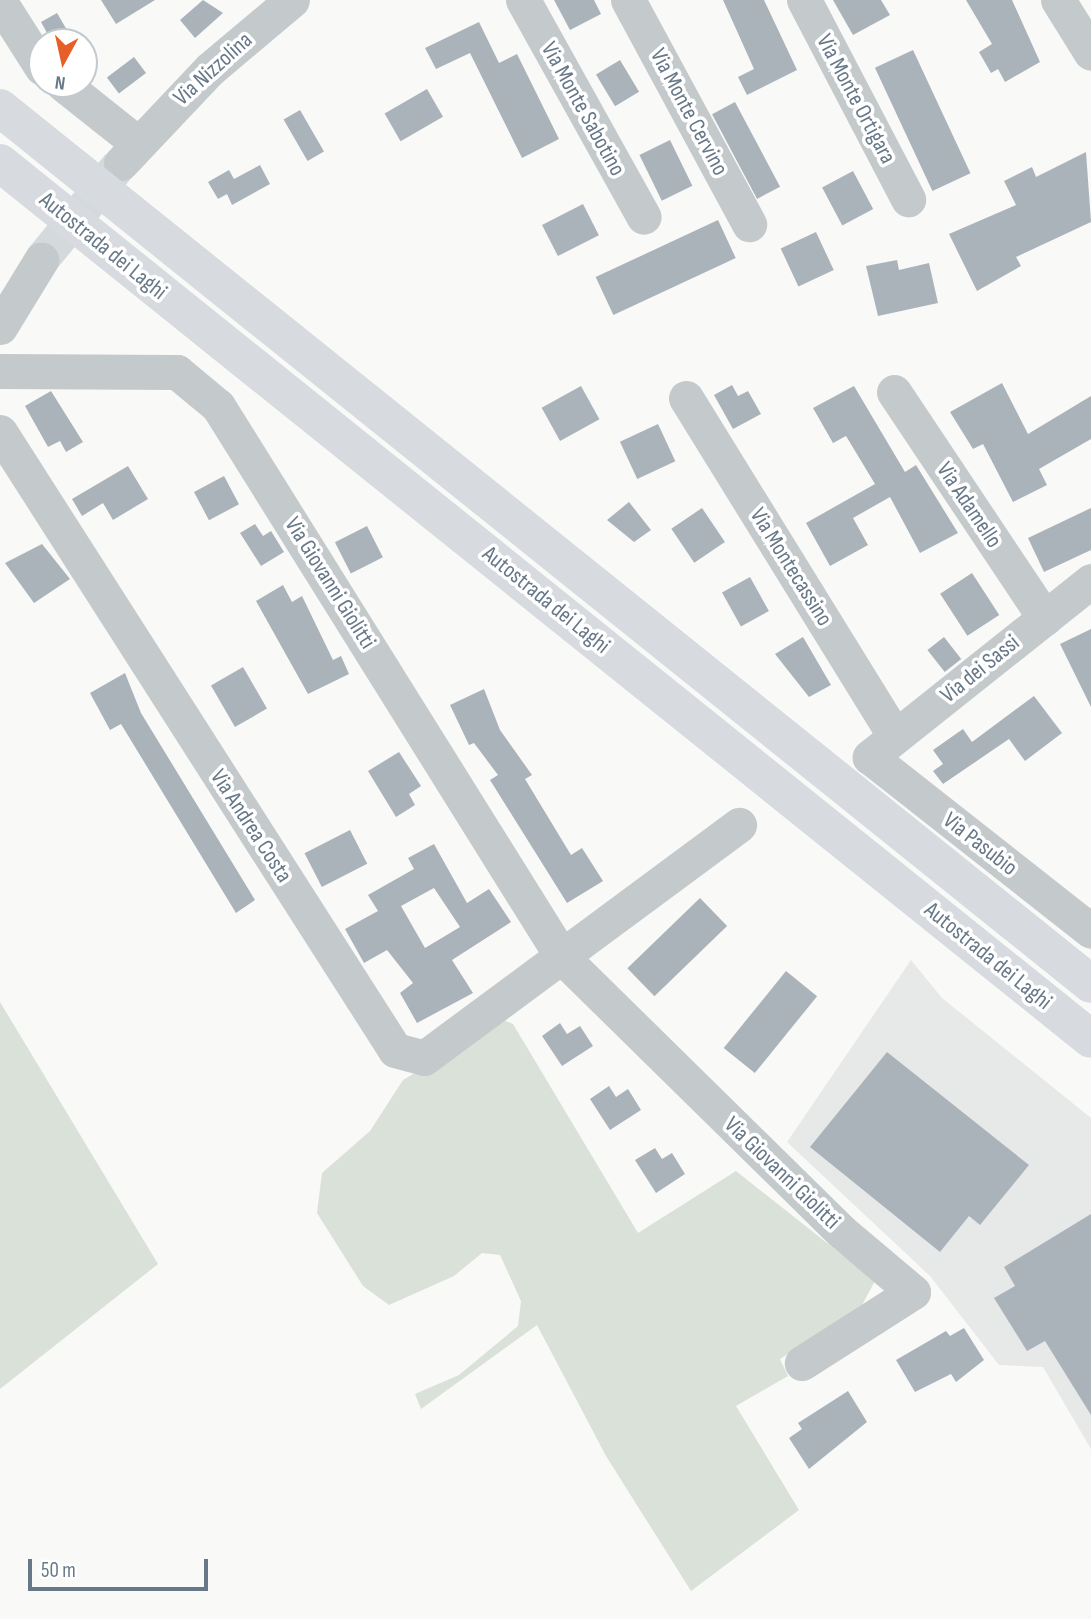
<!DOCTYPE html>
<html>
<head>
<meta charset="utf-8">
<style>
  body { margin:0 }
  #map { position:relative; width:1091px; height:1619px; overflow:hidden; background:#f9f9f7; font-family:"Sofia Sans Condensed",sans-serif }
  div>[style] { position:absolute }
  .built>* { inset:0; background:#e7e8e8 }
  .green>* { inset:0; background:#dae1d8 }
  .building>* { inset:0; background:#abb3ba; transform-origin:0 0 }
  .minor-tunnel>* { height:35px; margin-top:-17.5px; transform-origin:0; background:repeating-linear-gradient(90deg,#d4d9db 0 35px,transparent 0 53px) }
  .minor>* { height:35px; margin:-17.5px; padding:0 17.5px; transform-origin:17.5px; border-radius:17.5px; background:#c4c9cc }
  .highway>* { height:38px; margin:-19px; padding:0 19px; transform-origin:19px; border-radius:19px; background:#d7dbdf }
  span { translate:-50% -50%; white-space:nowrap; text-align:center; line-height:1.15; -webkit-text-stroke:7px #fff; paint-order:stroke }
  .street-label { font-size:23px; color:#677888 }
  .north { position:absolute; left:28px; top:28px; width:70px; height:70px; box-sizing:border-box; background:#fff; border:2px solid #c2c9cf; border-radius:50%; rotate:188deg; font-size:19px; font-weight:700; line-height:28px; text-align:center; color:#677888 }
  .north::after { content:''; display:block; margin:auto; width:24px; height:32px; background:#e75f28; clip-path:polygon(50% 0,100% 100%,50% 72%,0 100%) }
  .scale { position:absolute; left:28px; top:1559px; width:180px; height:32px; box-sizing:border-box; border:4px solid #677888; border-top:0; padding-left:9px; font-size:21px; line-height:24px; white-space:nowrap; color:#677888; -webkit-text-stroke:5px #fff; paint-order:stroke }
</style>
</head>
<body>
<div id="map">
  <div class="built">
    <i style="clip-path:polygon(911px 960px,942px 998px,1091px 1118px,1091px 1449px,1043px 1367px,999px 1365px,930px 1276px,787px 1142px)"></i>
  </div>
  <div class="green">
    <i style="clip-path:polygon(0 1002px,158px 1264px,0 1389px)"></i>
    <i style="clip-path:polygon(503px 1020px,513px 1024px,638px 1233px,736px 1171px,875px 1281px,862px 1305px,780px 1359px,788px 1376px,736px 1406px,799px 1510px,691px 1591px,606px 1456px,537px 1325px,421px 1409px,415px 1394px,459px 1375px,518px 1326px,521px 1301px,500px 1255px,482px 1253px,454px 1276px,389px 1305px,363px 1286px,317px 1213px,322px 1173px,370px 1131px,403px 1080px)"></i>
  </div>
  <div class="building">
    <i style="clip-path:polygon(101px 0,155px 0,116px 24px)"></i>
    <i style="clip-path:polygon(203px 0,223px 13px,195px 38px,180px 20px)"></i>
    <i style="clip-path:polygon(554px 0,594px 0,601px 14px,570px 30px)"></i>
    <i style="clip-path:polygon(723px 0,764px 0,797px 70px,747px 95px,738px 77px,754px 69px)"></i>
    <i style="clip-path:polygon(833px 0,881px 0,890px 15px,853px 35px)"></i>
    <i style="clip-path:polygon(966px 0,1012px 0,1040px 62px,1005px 82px,998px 69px,991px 73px,979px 52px,992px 44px)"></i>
    <i style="clip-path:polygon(57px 13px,74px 42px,52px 42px,41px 22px)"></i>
    <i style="clip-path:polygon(479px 22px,499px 63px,517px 54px,559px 139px,522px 158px,470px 53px,436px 69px,425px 48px)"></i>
    <i style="left:913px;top:50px;width:136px;height:42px;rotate:65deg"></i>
    <i style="left:134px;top:57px;width:20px;height:34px;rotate:53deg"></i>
    <i style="left:620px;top:60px;width:37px;height:28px;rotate:59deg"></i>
    <i style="left:427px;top:89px;width:32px;height:49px;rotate:60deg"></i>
    <i style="left:735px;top:102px;width:96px;height:26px;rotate:62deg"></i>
    <i style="left:300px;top:110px;width:48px;height:19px;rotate:60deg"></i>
    <i style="left:670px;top:140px;width:51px;height:34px;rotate:64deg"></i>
    <i style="clip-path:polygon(1086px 152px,1091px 222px,1016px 257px,1021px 266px,977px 291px,949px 234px,1016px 205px,1004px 181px,1032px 167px,1036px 177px)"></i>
    <i style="clip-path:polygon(260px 165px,270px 184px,232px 205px,227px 194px,218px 199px,208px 182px,229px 170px,234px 179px)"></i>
    <i style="left:853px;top:171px;width:43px;height:35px;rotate:62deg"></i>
    <i style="left:583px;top:204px;width:35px;height:46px;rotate:63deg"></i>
    <i style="left:718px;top:220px;width:42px;height:135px;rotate:65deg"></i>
    <i style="left:816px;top:232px;width:42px;height:39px;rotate:65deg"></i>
    <i style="clip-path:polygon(897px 260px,899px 270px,929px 263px,938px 303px,878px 316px,866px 266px)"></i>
    <i style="clip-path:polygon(1002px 383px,1028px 434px,1091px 396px,1091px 439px,1039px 469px,1047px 485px,1013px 502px,983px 444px,973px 449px,950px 412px)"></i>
    <i style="clip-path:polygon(732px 385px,738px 396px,748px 391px,761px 414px,733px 429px,714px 395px)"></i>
    <i style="left:581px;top:386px;width:38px;height:45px;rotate:61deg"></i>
    <i style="clip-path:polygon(854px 386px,905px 472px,916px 465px,958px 533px,920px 553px,890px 497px,853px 518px,868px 545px,830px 566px,806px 523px,875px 484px,846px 436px,833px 443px,813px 408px)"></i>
    <i style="clip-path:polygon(51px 391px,83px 442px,66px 452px,60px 441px,48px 447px,25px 406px)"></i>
    <i style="left:658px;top:424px;width:41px;height:42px;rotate:65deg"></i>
    <i style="clip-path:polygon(128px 466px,148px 499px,113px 520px,103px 503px,82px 516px,72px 499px)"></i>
    <i style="left:224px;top:476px;width:32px;height:34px;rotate:62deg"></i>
    <i style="clip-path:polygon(629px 502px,651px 530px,634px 542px,607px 520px)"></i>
    <i style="left:702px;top:508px;width:41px;height:37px;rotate:56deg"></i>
    <i style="clip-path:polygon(1091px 508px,1091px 550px,1044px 572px,1028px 538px)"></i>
    <i style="clip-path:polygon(255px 524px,263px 536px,271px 531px,284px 552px,261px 566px,240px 533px)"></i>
    <i style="left:367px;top:526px;width:35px;height:36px;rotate:63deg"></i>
    <i style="clip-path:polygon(42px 544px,70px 579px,34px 603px,5px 563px)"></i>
    <i style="left:972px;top:573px;width:50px;height:38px;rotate:57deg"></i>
    <i style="left:750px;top:577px;width:39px;height:32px;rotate:61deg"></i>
    <i style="clip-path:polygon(283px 585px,292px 602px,302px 596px,333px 660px,341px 656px,349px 674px,308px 694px,256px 601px)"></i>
    <i style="clip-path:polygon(1091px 629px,1091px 707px,1060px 644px)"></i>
    <i style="clip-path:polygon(803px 637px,831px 685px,809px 697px,775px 654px)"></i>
    <i style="left:944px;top:637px;width:28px;height:21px;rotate:52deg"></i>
    <i style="left:243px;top:667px;width:48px;height:37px;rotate:60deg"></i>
    <i style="clip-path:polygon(125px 673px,141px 713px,255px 900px,236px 913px,121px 724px,110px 730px,90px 693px)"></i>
    <i style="clip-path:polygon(484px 689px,500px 730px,532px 775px,525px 779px,571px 855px,582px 848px,603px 881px,567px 903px,490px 780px,498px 775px,474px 743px,469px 745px,450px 705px)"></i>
    <i style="clip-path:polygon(1034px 696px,1062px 733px,1025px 761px,1009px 739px,943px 784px,933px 771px,943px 764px,933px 750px,963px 729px,972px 742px)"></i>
    <i style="clip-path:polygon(399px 752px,421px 786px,409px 794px,415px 805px,396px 817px,368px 771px)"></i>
    <i style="left:350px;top:830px;width:38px;height:51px;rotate:63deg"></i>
    <i style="clip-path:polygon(evenodd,434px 844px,467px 903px,489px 889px,511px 922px,452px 960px,473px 993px,417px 1023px,400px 993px,413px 983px,387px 950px,364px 963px,345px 929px,378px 911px,368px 895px,414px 869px,408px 858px,434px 844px,434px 888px,460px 927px,425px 948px,401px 906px,434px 888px)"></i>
    <i style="left:700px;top:898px;width:39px;height:101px;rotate:46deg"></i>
    <i style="left:786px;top:971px;width:40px;height:99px;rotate:39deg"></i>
    <i style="clip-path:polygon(560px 1023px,567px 1034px,580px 1026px,593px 1046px,562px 1066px,542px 1036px)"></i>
    <i style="clip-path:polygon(887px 1052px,1029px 1165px,980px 1225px,969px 1216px,940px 1252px,810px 1147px)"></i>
    <i style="clip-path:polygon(609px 1086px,616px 1097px,628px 1089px,641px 1110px,610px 1130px,590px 1099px)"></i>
    <i style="clip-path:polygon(655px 1148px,662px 1159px,672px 1153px,685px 1174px,656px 1193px,635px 1160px)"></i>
    <i style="clip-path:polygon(1091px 1214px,1091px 1415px,1045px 1341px,1027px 1351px,994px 1298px,1015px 1286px,1004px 1267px)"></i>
    <i style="clip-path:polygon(964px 1328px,984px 1360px,956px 1382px,951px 1374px,915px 1392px,896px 1360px,946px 1331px,950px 1336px)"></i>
    <i style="clip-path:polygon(848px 1391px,867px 1422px,809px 1469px,789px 1438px,802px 1429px,798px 1423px)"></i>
  </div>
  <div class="minor-tunnel">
    <i style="left:41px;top:260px;width:123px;rotate:-50.6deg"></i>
  </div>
  <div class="minor">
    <i style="left:523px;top:0;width:248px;rotate:60.9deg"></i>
    <i style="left:628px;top:0;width:255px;rotate:61.6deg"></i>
    <i style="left:804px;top:0;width:225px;rotate:62.4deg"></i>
    <i style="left:1058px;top:0;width:62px;rotate:58.1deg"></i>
    <i style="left:0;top:2px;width:78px;rotate:57.5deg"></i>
    <i style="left:63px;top:84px;width:93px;rotate:38.5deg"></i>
    <i style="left:121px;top:163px;width:129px;rotate:-46.6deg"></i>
    <i style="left:210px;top:69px;width:107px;rotate:-40.1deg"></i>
    <i style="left:0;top:327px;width:79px;rotate:-58.5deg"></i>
    <i style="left:0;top:371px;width:177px;rotate:0.3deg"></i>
    <i style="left:177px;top:372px;width:53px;rotate:39.7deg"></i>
    <i style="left:218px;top:406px;width:650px;rotate:58.02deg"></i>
    <i style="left:562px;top:957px;width:392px;rotate:44.5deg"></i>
    <i style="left:842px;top:1232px;width:93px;rotate:40.2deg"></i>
    <i style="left:913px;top:1292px;width:132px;rotate:147.4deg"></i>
    <i style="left:894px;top:392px;width:272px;rotate:56.3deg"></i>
    <i style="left:686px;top:398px;width:397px;rotate:58.3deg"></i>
    <i style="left:0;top:432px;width:733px;rotate:57.41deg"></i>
    <i style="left:395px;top:1050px;width:30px;rotate:15deg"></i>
    <i style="left:424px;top:1058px;width:392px;rotate:-36.5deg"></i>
    <i style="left:1091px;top:581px;width:283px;rotate:141.5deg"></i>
    <i style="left:870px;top:757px;width:281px;rotate:38.2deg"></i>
  </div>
  <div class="highway">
    <i style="left:0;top:108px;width:1399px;rotate:38.76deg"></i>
    <i style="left:0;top:163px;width:1399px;rotate:38.76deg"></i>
  </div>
  <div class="street-label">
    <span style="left:213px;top:69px;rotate:-42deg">Via Nizzolina</span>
    <span style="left:856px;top:99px;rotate:62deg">Via Monte Ortigara</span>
    <span style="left:583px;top:109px;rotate:61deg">Via Monte Sabotino</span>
    <span style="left:689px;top:112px;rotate:62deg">Via Monte Cervino</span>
    <span style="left:103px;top:246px;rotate:39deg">Autostrada dei Laghi</span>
    <span style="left:969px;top:505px;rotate:56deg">Via Adamello</span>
    <span style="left:791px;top:567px;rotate:58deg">Via Montecassino</span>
    <span style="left:330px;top:583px;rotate:58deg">Via Giovanni Giolitti</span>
    <span style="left:546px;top:600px;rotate:39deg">Autostrada dei Laghi</span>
    <span style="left:980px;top:669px;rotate:-39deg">Via dei Sassi</span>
    <span style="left:251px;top:826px;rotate:57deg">Via Andrea Costa</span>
    <span style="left:980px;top:844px;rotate:38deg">Via Pasubio</span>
    <span style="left:988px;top:956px;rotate:39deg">Autostrada dei Laghi</span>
    <span style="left:782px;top:1173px;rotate:44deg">Via Giovanni Giolitti</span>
  </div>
  <div class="north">N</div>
  <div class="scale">50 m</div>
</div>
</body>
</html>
